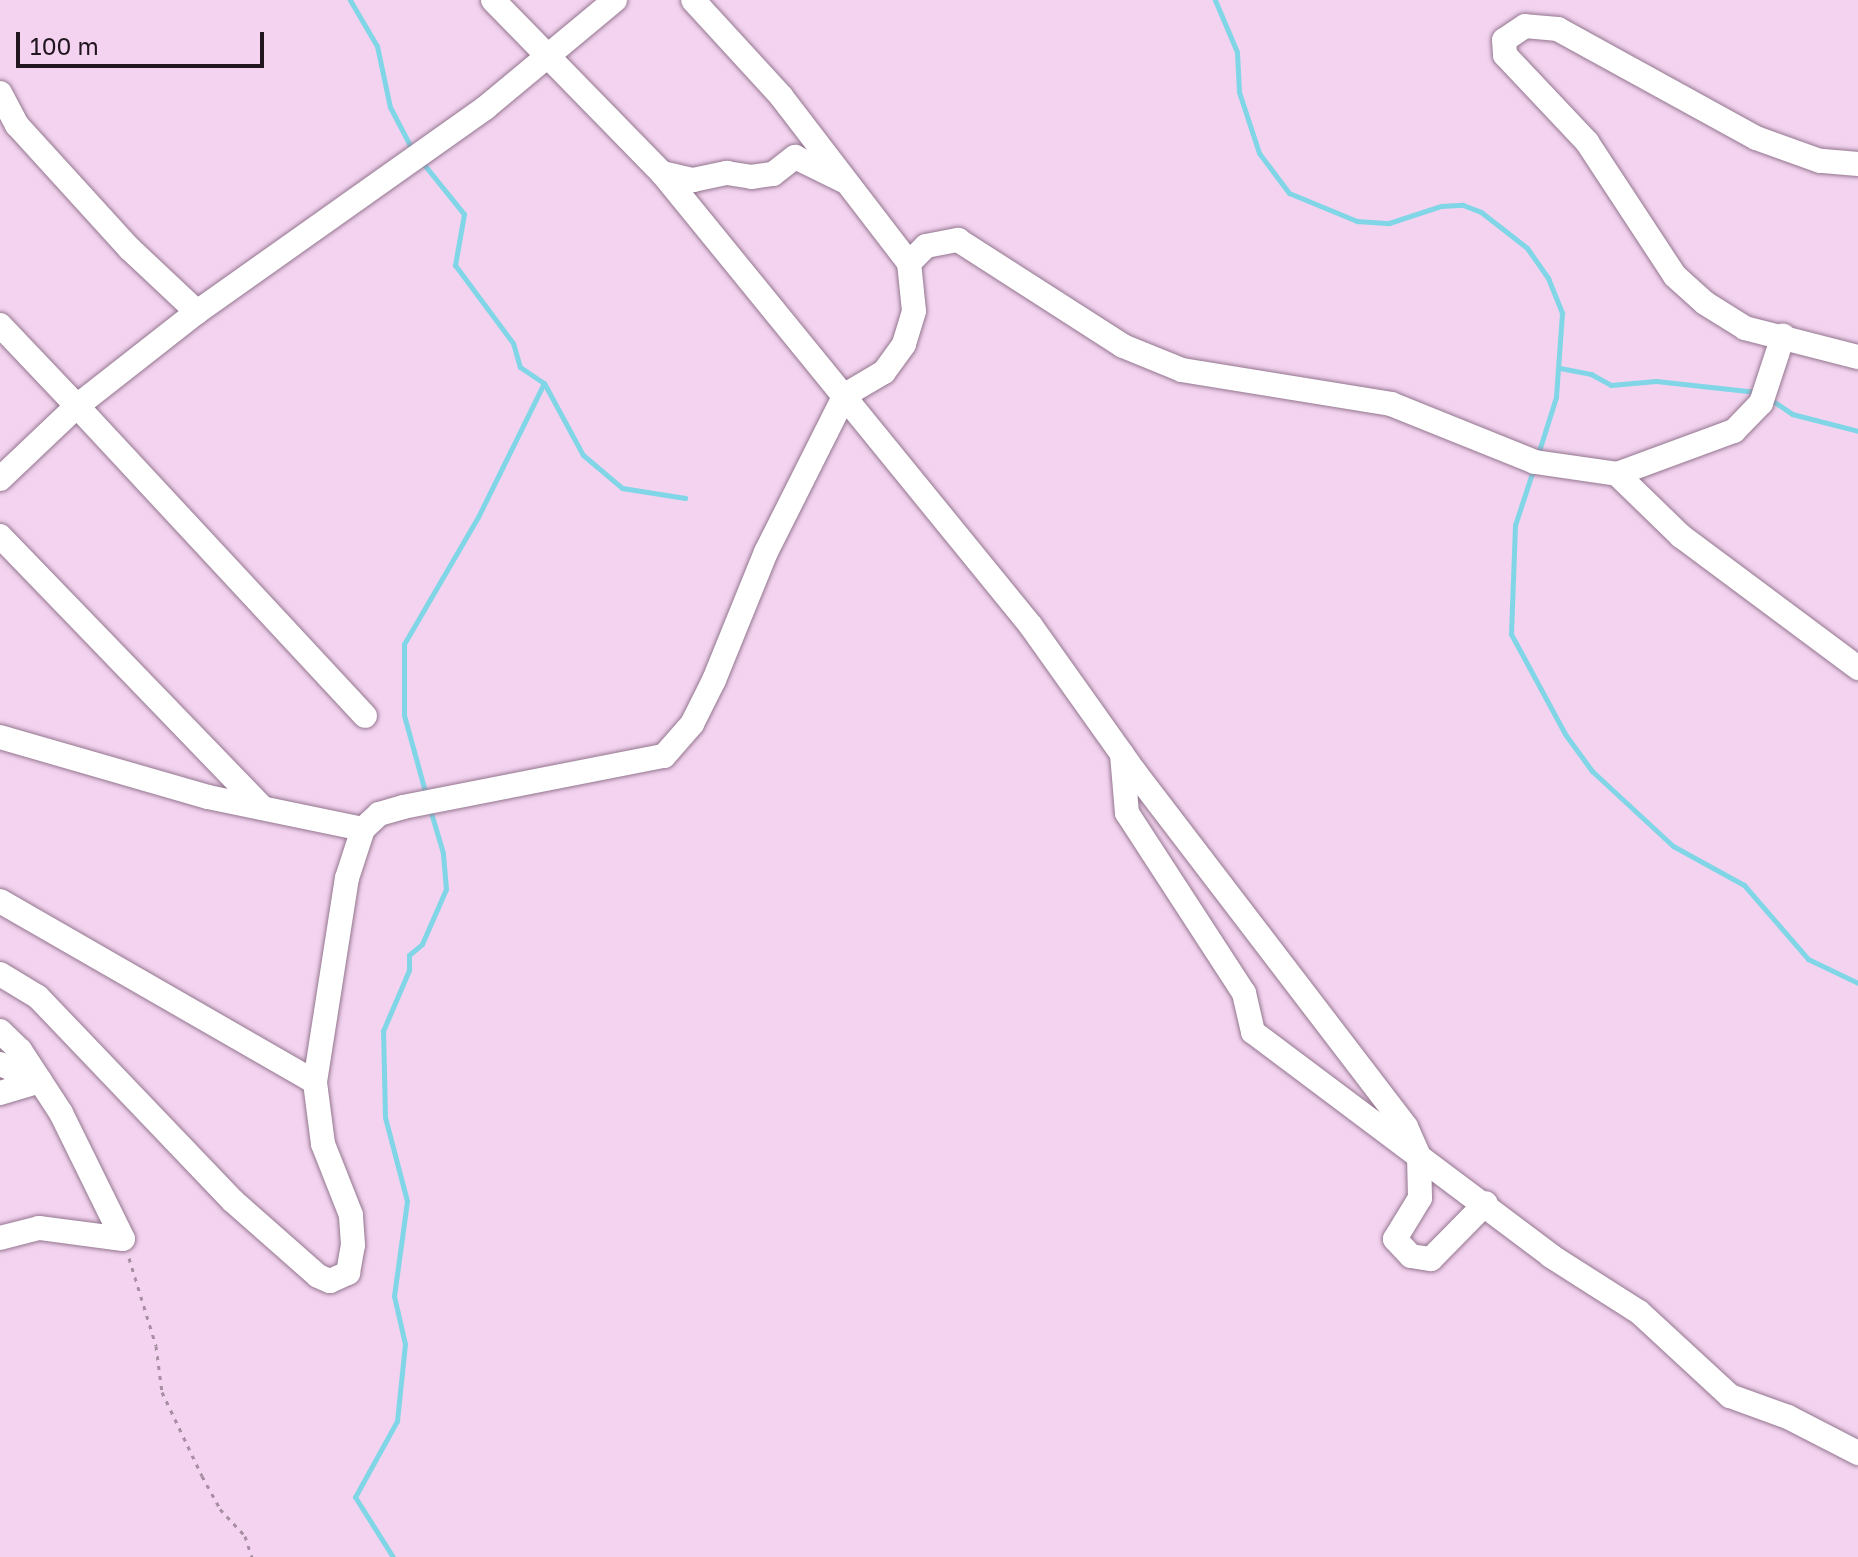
<!DOCTYPE html>
<html>
<head>
<meta charset="utf-8">
<style>
  body { margin:0 }
  #map { position:relative; width:1858px; height:1557px; overflow:hidden; background:#f3d3ef; font-family:"Golos Text",sans-serif }
  div>[style] { position:absolute }
  .stream>* { height:5px; margin:-2.5px; padding:0 2.5px; transform-origin:2.5px; border-radius:2.5px; background:#80d6e6 }
  .path>* { height:3px; margin-top:-1.5px; transform-origin:0; background:repeating-linear-gradient(90deg,#a78ea3 0 4px,transparent 0 10px) }
  .roads { filter:drop-shadow(0 0 2px #93768f) drop-shadow(0 0 2px #93768f) }
  .minor>* { height:24px; margin:-12px; padding:0 12px; transform-origin:12px; border-radius:12px; background:#fff }
  span { translate:-50% -50%; white-space:nowrap; text-align:center; line-height:1.15; -webkit-text-stroke:7px #f3d3ef; paint-order:stroke }
  .scale { position:absolute; left:16px; top:32px; width:248px; height:36px; box-sizing:border-box; border:4px solid #21151f; border-top:0; padding-left:10px; font-size:24px; line-height:28px; white-space:nowrap; color:#21151f; -webkit-text-stroke:6px #f3d3ef; paint-order:stroke }
</style>
</head>
<body>
<div id="map">
  <div class="stream">
    <i style="left:350px;top:0;width:53px;rotate:59.6deg"></i>
    <i style="left:377px;top:46px;width:62px;rotate:78deg"></i>
    <i style="left:390px;top:107px;width:50px;rotate:62.4deg"></i>
    <i style="left:1215px;top:0;width:56px;rotate:67.1deg"></i>
    <i style="left:1237px;top:52px;width:40px;rotate:87.1deg"></i>
    <i style="left:1239px;top:92px;width:64px;rotate:71.8deg"></i>
    <i style="left:1259px;top:153px;width:50px;rotate:53.1deg"></i>
    <i style="left:1289px;top:193px;width:74px;rotate:22.4deg"></i>
    <i style="left:1357px;top:221px;width:32px;rotate:4deg"></i>
    <i style="left:1389px;top:223px;width:55px;rotate:-18.1deg"></i>
    <i style="left:1441px;top:206px;width:22px;rotate:-3deg"></i>
    <i style="left:1463px;top:205px;width:19px;rotate:21deg"></i>
    <i style="left:1481px;top:212px;width:58px;rotate:38deg"></i>
    <i style="left:1527px;top:248px;width:37px;rotate:55deg"></i>
    <i style="left:1548px;top:278px;width:38px;rotate:68deg"></i>
    <i style="left:1562px;top:313px;width:84px;rotate:94.1deg"></i>
    <i style="left:1556px;top:397px;width:60px;rotate:107.5deg"></i>
    <i style="left:422px;top:162px;width:67px;rotate:51.1deg"></i>
    <i style="left:464px;top:214px;width:52px;rotate:100deg"></i>
    <i style="left:455px;top:265px;width:97px;rotate:53.4deg"></i>
    <i style="left:513px;top:343px;width:25px;rotate:74deg"></i>
    <i style="left:520px;top:367px;width:29px;rotate:34deg"></i>
    <i style="left:544px;top:383px;width:82px;rotate:61.6deg"></i>
    <i style="left:583px;top:455px;width:51px;rotate:40.2deg"></i>
    <i style="left:622px;top:488px;width:64px;rotate:9deg"></i>
    <i style="left:1560px;top:368px;width:32px;rotate:11deg"></i>
    <i style="left:1591px;top:374px;width:23px;rotate:29deg"></i>
    <i style="left:1611px;top:385px;width:45px;rotate:-5.1deg"></i>
    <i style="left:1656px;top:381px;width:101px;rotate:6.3deg"></i>
    <i style="left:1770px;top:399px;width:27px;rotate:34deg"></i>
    <i style="left:1792px;top:414px;width:68px;rotate:14.4deg"></i>
    <i style="left:1534px;top:467px;width:61px;rotate:108.1deg"></i>
    <i style="left:1515px;top:525px;width:109px;rotate:92.1deg"></i>
    <i style="left:1511px;top:634px;width:114px;rotate:61.6deg"></i>
    <i style="left:1565px;top:734px;width:46px;rotate:53.9deg"></i>
    <i style="left:1592px;top:771px;width:110px;rotate:42.8deg"></i>
    <i style="left:1673px;top:846px;width:81px;rotate:28.8deg"></i>
    <i style="left:1744px;top:885px;width:98px;rotate:49.1deg"></i>
    <i style="left:1808px;top:959px;width:55px;rotate:25.6deg"></i>
    <i style="left:426px;top:795px;width:83px;rotate:-105.4deg"></i>
    <i style="left:404px;top:715px;width:71px;rotate:-90deg"></i>
    <i style="left:404px;top:644px;width:147px;rotate:-59.8deg"></i>
    <i style="left:478px;top:517px;width:149px;rotate:-63.8deg"></i>
    <i style="left:393px;top:1557px;width:71px;rotate:-122.3deg"></i>
    <i style="left:355px;top:1497px;width:87px;rotate:-61.1deg"></i>
    <i style="left:397px;top:1421px;width:77px;rotate:-84.1deg"></i>
    <i style="left:405px;top:1344px;width:49px;rotate:-102.9deg"></i>
    <i style="left:394px;top:1296px;width:96px;rotate:-82.2deg"></i>
    <i style="left:407px;top:1201px;width:87px;rotate:-104.7deg"></i>
    <i style="left:385px;top:1117px;width:86px;rotate:-91.3deg"></i>
    <i style="left:383px;top:1031px;width:66px;rotate:-66.9deg"></i>
    <i style="left:409px;top:970px;width:15px;rotate:-90deg"></i>
    <i style="left:409px;top:955px;width:17px;rotate:-40deg"></i>
    <i style="left:422px;top:944px;width:60px;rotate:-66.4deg"></i>
    <i style="left:446px;top:889px;width:36px;rotate:-95deg"></i>
    <i style="left:443px;top:853px;width:46px;rotate:-106.5deg"></i>
  </div>
  <div class="path">
    <i style="left:129px;top:1258px;width:92px;rotate:72.9deg"></i>
    <i style="left:156px;top:1346px;width:46px;rotate:82.6deg"></i>
    <i style="left:162px;top:1392px;width:93px;rotate:64.5deg"></i>
    <i style="left:202px;top:1476px;width:38px;rotate:61deg"></i>
    <i style="left:220px;top:1509px;width:37px;rotate:47deg"></i>
    <i style="left:245px;top:1536px;width:22px;rotate:72deg"></i>
  </div>
  <div class="roads">
    <div class="minor">
      <i style="left:493px;top:0;width:242px;rotate:45.7deg"></i>
      <i style="left:662px;top:173px;width:32px;rotate:13deg"></i>
      <i style="left:693px;top:180px;width:35px;rotate:-12deg"></i>
      <i style="left:727px;top:173px;width:24px;rotate:9deg"></i>
      <i style="left:751px;top:177px;width:22px;rotate:-8deg"></i>
      <i style="left:773px;top:174px;width:28px;rotate:-38deg"></i>
      <i style="left:795px;top:157px;width:55px;rotate:26.1deg"></i>
      <i style="left:0;top:93px;width:36px;rotate:62deg"></i>
      <i style="left:17px;top:125px;width:168px;rotate:47.7deg"></i>
      <i style="left:130px;top:249px;width:92px;rotate:43.2deg"></i>
      <i style="left:1858px;top:164px;width:38px;rotate:-175deg"></i>
      <i style="left:1820px;top:161px;width:68px;rotate:-160.2deg"></i>
      <i style="left:1756px;top:138px;width:226px;rotate:-151.2deg"></i>
      <i style="left:1558px;top:29px;width:33px;rotate:-175deg"></i>
      <i style="left:1525px;top:26px;width:25px;rotate:146deg"></i>
      <i style="left:1504px;top:40px;width:15px;rotate:86deg"></i>
      <i style="left:1505px;top:55px;width:120px;rotate:46.7deg"></i>
      <i style="left:1587px;top:142px;width:160px;rotate:56.7deg"></i>
      <i style="left:1675px;top:276px;width:40px;rotate:42deg"></i>
      <i style="left:1705px;top:303px;width:47px;rotate:32deg"></i>
      <i style="left:1745px;top:328px;width:117px;rotate:14.4deg"></i>
      <i style="left:662px;top:173px;width:584px;rotate:50.83deg"></i>
      <i style="left:1031px;top:626px;width:178px;rotate:54.6deg"></i>
      <i style="left:1134px;top:771px;width:448px;rotate:52.6deg"></i>
      <i style="left:1406px;top:1127px;width:32px;rotate:66deg"></i>
      <i style="left:1419px;top:1156px;width:42px;rotate:88.6deg"></i>
      <i style="left:1420px;top:1198px;width:48px;rotate:121.4deg"></i>
      <i style="left:1395px;top:1239px;width:23px;rotate:47deg"></i>
      <i style="left:1411px;top:1256px;width:20px;rotate:9deg"></i>
      <i style="left:1431px;top:1259px;width:78px;rotate:-45.5deg"></i>
      <i style="left:909px;top:263px;width:24px;rotate:-45deg"></i>
      <i style="left:926px;top:246px;width:33px;rotate:-11deg"></i>
      <i style="left:958px;top:240px;width:196px;rotate:32.7deg"></i>
      <i style="left:1123px;top:346px;width:64px;rotate:22.1deg"></i>
      <i style="left:1182px;top:370px;width:212px;rotate:9.2deg"></i>
      <i style="left:1391px;top:404px;width:155px;rotate:21.9deg"></i>
      <i style="left:1535px;top:462px;width:83px;rotate:8.3deg"></i>
      <i style="left:1617px;top:474px;width:125px;rotate:-20.2deg"></i>
      <i style="left:1734px;top:431px;width:39px;rotate:-46deg"></i>
      <i style="left:1761px;top:403px;width:71px;rotate:-71.8deg"></i>
      <i style="left:0;top:325px;width:112px;rotate:46.5deg"></i>
      <i style="left:77px;top:406px;width:152px;rotate:-38.1deg"></i>
      <i style="left:197px;top:312px;width:353px;rotate:-35.3deg"></i>
      <i style="left:485px;top:108px;width:169px;rotate:-39.7deg"></i>
      <i style="left:1617px;top:474px;width:89px;rotate:44.1deg"></i>
      <i style="left:1681px;top:536px;width:221px;rotate:36.7deg"></i>
      <i style="left:0;top:479px;width:106px;rotate:-43.5deg"></i>
      <i style="left:77px;top:406px;width:423px;rotate:47.1deg"></i>
      <i style="left:0;top:536px;width:378px;rotate:46deg"></i>
      <i style="left:0;top:737px;width:216px;rotate:16.1deg"></i>
      <i style="left:208px;top:797px;width:158px;rotate:11.7deg"></i>
      <i style="left:1122px;top:754px;width:59px;rotate:85.2deg"></i>
      <i style="left:1127px;top:813px;width:215px;rotate:57deg"></i>
      <i style="left:1244px;top:993px;width:40px;rotate:77deg"></i>
      <i style="left:1253px;top:1032px;width:373px;rotate:36.9deg"></i>
      <i style="left:1551px;top:1256px;width:104px;rotate:32.5deg"></i>
      <i style="left:1639px;top:1312px;width:124px;rotate:42.7deg"></i>
      <i style="left:1730px;top:1396px;width:62px;rotate:19.9deg"></i>
      <i style="left:1788px;top:1417px;width:79px;rotate:27.2deg"></i>
      <i style="left:0;top:901px;width:363px;rotate:29.9deg"></i>
      <i style="left:0;top:974px;width:44px;rotate:31.2deg"></i>
      <i style="left:38px;top:997px;width:282px;rotate:46.3deg"></i>
      <i style="left:233px;top:1201px;width:113px;rotate:41.4deg"></i>
      <i style="left:318px;top:1276px;width:13px;rotate:23deg"></i>
      <i style="left:330px;top:1281px;width:20px;rotate:-24deg"></i>
      <i style="left:348px;top:1273px;width:28px;rotate:-80deg"></i>
      <i style="left:353px;top:1245px;width:30px;rotate:-94deg"></i>
      <i style="left:351px;top:1215px;width:76px;rotate:-111.5deg"></i>
      <i style="left:323px;top:1144px;width:63px;rotate:-97.4deg"></i>
      <i style="left:315px;top:1082px;width:206px;rotate:-81.1deg"></i>
      <i style="left:347px;top:878px;width:52px;rotate:-71.9deg"></i>
      <i style="left:363px;top:829px;width:22px;rotate:-43deg"></i>
      <i style="left:379px;top:814px;width:25px;rotate:-16deg"></i>
      <i style="left:403px;top:807px;width:266px;rotate:-11.1deg"></i>
      <i style="left:664px;top:756px;width:43px;rotate:-48.8deg"></i>
      <i style="left:692px;top:724px;width:49px;rotate:-63.4deg"></i>
      <i style="left:714px;top:680px;width:138px;rotate:-67.9deg"></i>
      <i style="left:766px;top:552px;width:176px;rotate:-63.3deg"></i>
      <i style="left:845px;top:395px;width:45px;rotate:-30.5deg"></i>
      <i style="left:884px;top:372px;width:34px;rotate:-54deg"></i>
      <i style="left:904px;top:344px;width:34px;rotate:-73deg"></i>
      <i style="left:914px;top:311px;width:48px;rotate:-95.9deg"></i>
      <i style="left:909px;top:263px;width:210px;rotate:-127.5deg"></i>
      <i style="left:781px;top:96px;width:130px;rotate:-132.5deg"></i>
      <i style="left:0;top:1031px;width:28px;rotate:44deg"></i>
      <i style="left:20px;top:1050px;width:75px;rotate:56.9deg"></i>
      <i style="left:61px;top:1113px;width:140px;rotate:63.8deg"></i>
      <i style="left:123px;top:1239px;width:85px;rotate:-172.5deg"></i>
      <i style="left:39px;top:1228px;width:40px;rotate:165.6deg"></i>
      <i style="left:0;top:1064px;width:43px;rotate:23deg"></i>
      <i style="left:0;top:1093px;width:42px;rotate:-16.7deg"></i>
    </div>
  </div>
  <div class="scale">100 m</div>
</div>
</body>
</html>
